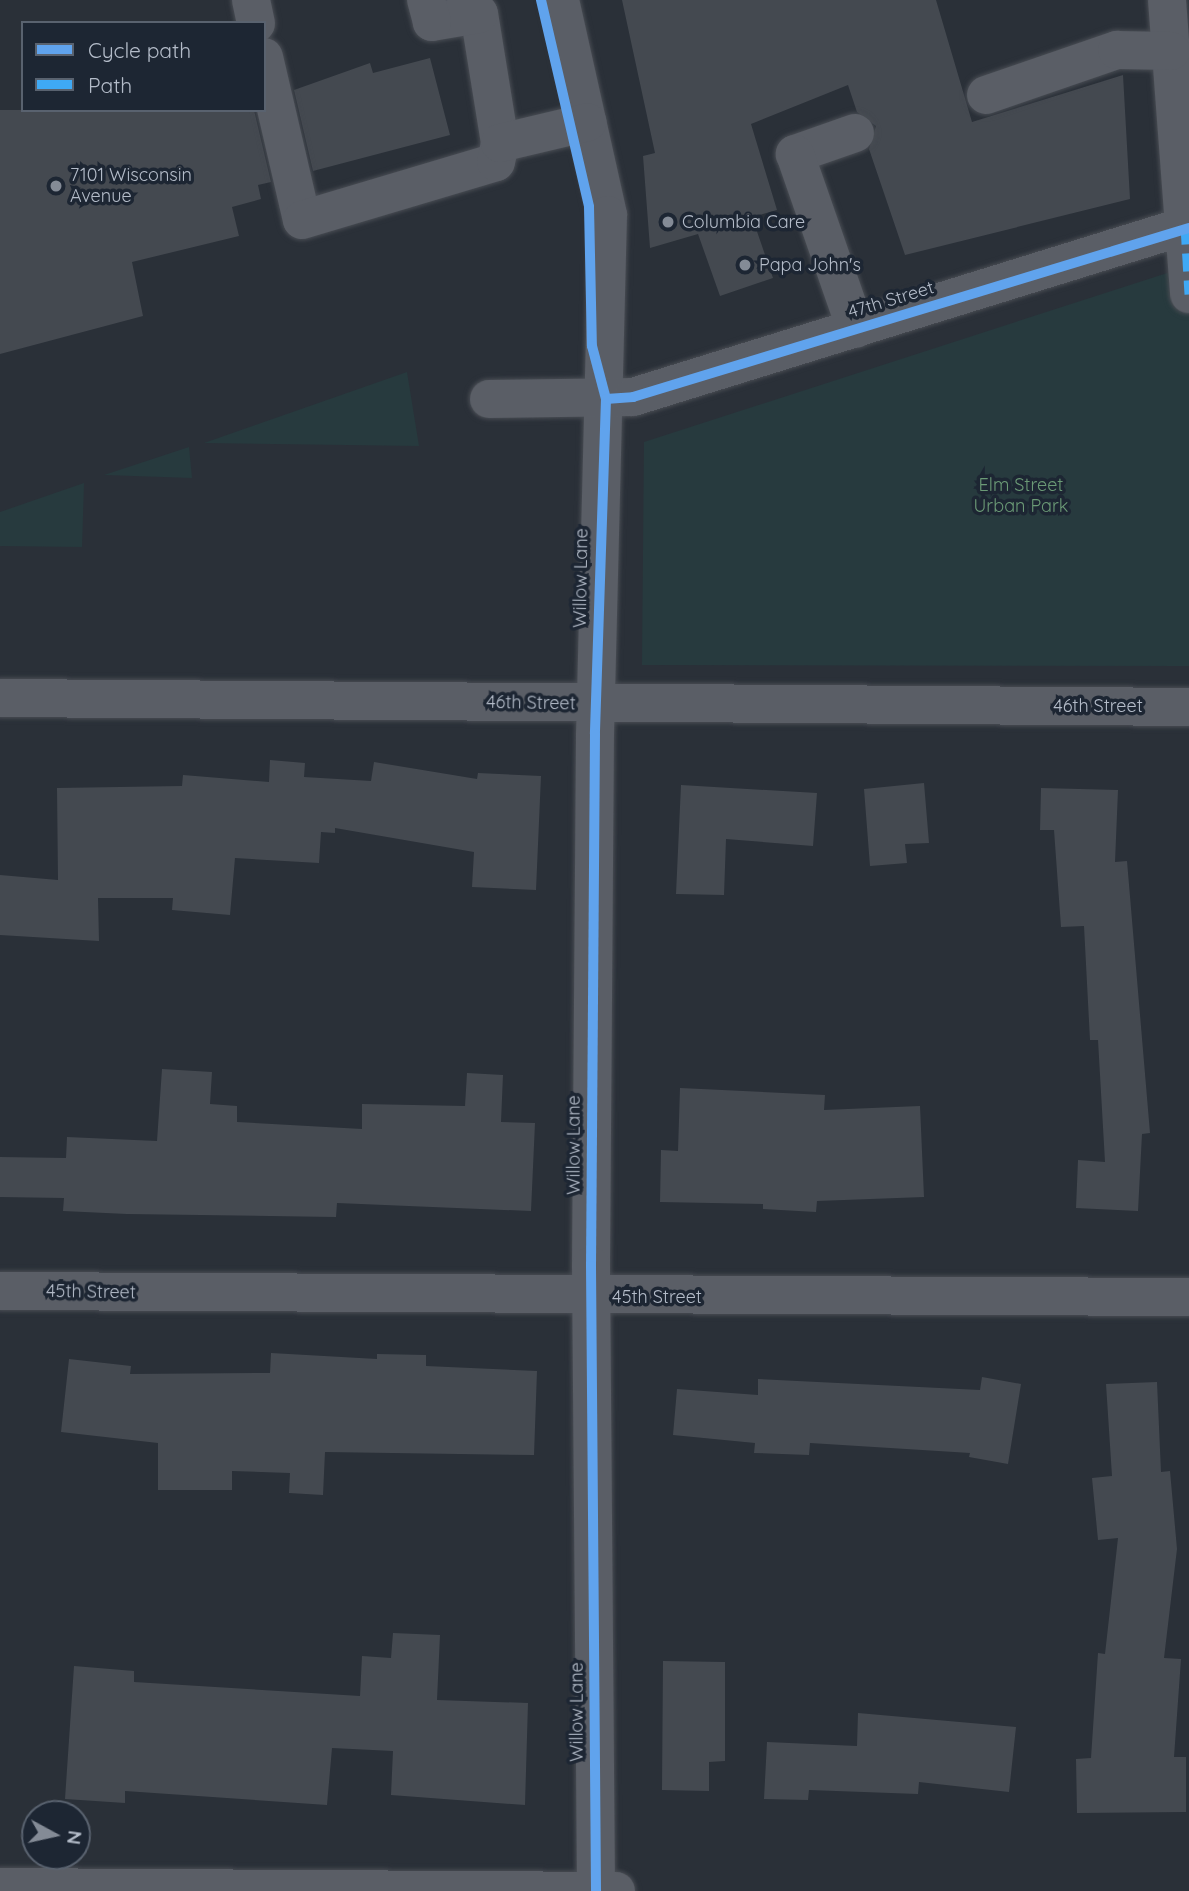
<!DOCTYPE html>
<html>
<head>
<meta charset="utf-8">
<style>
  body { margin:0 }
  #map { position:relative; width:1189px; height:1891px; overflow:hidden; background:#2a3038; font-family:Quicksand,sans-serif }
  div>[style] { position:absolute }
  .green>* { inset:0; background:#273a3e }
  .building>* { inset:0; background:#444950 }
  .roads { filter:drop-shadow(0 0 2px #484c53) drop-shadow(0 0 2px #484c53) }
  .minor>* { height:38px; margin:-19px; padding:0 19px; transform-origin:19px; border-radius:19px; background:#5a5e66 }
  .quiet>* { height:9px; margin-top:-4.5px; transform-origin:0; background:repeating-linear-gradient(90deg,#3fa9f5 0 18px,transparent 0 27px) }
  .cycleway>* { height:10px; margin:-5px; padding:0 5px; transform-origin:5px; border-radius:5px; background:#60a3ed }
  .dots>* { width:19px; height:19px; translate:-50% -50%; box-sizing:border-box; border:4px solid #1d2633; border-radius:50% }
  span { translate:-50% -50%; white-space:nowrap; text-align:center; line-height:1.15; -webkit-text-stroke:7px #1d2633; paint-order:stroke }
  .poi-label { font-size:18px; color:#b4bcc9 }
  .left { translate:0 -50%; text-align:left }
  .street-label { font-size:18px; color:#b4bcc9 }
  .park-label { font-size:18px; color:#6b9a76 }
  .legend { position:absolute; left:21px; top:21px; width:245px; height:91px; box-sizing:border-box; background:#1d2633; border:2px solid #59626f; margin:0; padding:9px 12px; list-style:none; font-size:21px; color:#b4bcc9 }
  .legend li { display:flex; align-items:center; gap:14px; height:35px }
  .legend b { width:35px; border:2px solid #59626f }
  .north { position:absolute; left:21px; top:1800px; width:70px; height:70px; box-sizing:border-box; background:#1d2633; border:2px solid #59626f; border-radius:50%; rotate:98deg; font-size:19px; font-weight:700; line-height:28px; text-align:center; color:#b4bcc9 }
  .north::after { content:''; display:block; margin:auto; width:24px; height:32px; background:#848b96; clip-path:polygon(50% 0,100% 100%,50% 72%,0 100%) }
</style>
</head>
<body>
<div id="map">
  <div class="green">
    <i style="clip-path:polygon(1189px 266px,1189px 666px,642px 665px,644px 442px)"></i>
    <i style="clip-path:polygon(407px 372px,419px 446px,204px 443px)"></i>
    <i style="clip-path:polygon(189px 447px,192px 478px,104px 475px)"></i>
    <i style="clip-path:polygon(84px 483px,82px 547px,0 546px,0 512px)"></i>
  </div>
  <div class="building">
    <i style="clip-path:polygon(622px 0,936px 0,972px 122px,1123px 75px,1130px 199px,905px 255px,869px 149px,876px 126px,857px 112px,848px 85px,751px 124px,777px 210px,752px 217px,773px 278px,720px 296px,698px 234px,650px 248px,643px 156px,655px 153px)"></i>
    <i style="clip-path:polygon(430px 58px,450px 135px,313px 171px,294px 90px,370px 63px,373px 73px)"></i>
    <i style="clip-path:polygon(0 110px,254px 110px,271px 182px,258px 185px,261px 199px,232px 207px,239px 236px,132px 262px,143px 316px,0 354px)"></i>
    <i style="clip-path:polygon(270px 760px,305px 763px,304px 777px,371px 781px,374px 762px,477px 779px,478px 773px,541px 776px,536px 890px,472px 887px,474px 852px,335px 828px,335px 833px,321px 832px,319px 863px,235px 858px,230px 915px,172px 910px,173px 898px,98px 898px,99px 941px,0 935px,0 875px,58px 880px,57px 788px,182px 786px,183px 775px,269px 782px)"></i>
    <i style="clip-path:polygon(924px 783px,929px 843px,905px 844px,907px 863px,870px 866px,864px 789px)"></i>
    <i style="clip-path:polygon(681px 785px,817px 793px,813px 846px,726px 839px,724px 895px,676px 894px)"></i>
    <i style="clip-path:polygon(1041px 788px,1118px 790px,1115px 862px,1127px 861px,1150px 1133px,1142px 1134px,1138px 1211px,1076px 1208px,1078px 1160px,1105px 1162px,1098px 1040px,1090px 1040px,1084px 926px,1061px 927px,1054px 830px,1040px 830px)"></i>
    <i style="clip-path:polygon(162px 1069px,212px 1072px,210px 1104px,237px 1106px,237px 1122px,362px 1129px,362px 1104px,465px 1106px,467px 1073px,503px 1075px,501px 1122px,535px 1123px,531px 1211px,337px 1203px,336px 1217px,127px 1214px,63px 1211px,64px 1198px,0 1197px,0 1157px,66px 1158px,67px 1137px,157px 1141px)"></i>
    <i style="clip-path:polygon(680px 1088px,825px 1095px,824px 1110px,920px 1106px,924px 1197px,817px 1201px,816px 1212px,763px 1209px,763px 1204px,660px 1202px,661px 1150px,678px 1151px)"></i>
    <i style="clip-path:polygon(271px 1353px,377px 1359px,377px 1354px,426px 1355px,426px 1366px,537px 1371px,534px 1455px,325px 1452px,323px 1495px,289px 1493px,290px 1473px,232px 1471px,232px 1490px,158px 1490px,158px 1443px,61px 1432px,69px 1359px,131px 1366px,130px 1374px,270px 1373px)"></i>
    <i style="clip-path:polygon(982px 1377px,1021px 1384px,1008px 1464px,969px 1457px,970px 1453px,810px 1443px,809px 1455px,754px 1453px,755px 1443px,673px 1435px,677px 1389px,758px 1395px,758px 1379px,980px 1390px)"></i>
    <i style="clip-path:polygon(1157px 1382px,1161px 1472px,1170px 1471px,1177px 1549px,1164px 1658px,1181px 1659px,1174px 1757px,1186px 1757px,1186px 1812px,1077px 1813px,1076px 1759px,1091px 1758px,1098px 1653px,1105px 1654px,1118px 1538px,1098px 1540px,1092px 1478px,1112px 1476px,1106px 1384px)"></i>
    <i style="clip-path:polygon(393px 1633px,440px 1635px,437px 1700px,528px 1703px,525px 1805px,391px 1795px,393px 1751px,332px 1748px,327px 1805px,125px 1791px,125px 1803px,65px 1799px,74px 1666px,134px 1671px,134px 1682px,360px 1696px,362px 1656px,391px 1658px)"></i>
    <i style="clip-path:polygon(663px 1661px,725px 1662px,725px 1761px,709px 1762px,709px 1791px,662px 1790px)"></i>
    <i style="clip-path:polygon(858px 1713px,1016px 1727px,1009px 1792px,919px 1782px,918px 1794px,809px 1790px,808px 1800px,764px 1799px,767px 1742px,857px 1746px)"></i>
  </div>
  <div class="roads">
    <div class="minor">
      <i style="left:251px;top:0;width:24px;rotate:78deg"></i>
      <i style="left:560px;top:0;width:220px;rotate:77.4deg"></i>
      <i style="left:608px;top:215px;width:519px;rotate:91.43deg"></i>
      <i style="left:595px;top:734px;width:532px;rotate:90.43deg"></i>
      <i style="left:591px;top:1266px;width:625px;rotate:89.54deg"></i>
      <i style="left:1167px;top:0;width:295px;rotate:85.7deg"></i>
      <i style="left:264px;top:57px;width:167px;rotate:76.9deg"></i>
      <i style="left:302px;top:220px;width:202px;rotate:-16.6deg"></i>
      <i style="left:496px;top:162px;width:19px;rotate:-78deg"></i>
      <i style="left:500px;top:143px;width:131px;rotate:-99.2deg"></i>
      <i style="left:479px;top:14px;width:48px;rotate:170.3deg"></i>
      <i style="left:432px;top:22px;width:23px;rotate:-105deg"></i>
      <i style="left:986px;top:95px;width:139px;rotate:-19deg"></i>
      <i style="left:1117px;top:50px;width:54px;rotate:1.1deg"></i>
      <i style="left:855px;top:133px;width:64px;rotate:160.7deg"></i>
      <i style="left:795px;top:154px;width:185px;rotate:70.8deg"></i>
      <i style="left:500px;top:143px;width:90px;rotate:-13.4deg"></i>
      <i style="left:489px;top:399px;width:144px;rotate:-0.8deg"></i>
      <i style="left:633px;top:397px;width:578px;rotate:-17.21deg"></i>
      <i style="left:0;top:698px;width:1189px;rotate:0.43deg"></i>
      <i style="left:0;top:1291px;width:1189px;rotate:0.29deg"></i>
      <i style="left:0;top:1887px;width:616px;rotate:0.37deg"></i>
    </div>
  </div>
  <div class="quiet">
    <i style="left:1185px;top:226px;width:68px;rotate:86.6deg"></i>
  </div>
  <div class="cycleway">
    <i style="left:541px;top:0;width:212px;rotate:76.9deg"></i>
    <i style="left:589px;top:207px;width:139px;rotate:88.8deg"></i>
    <i style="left:592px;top:346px;width:55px;rotate:75.2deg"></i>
    <i style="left:606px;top:399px;width:335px;rotate:91.9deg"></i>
    <i style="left:595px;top:734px;width:532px;rotate:90.43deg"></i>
    <i style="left:591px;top:1266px;width:625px;rotate:89.54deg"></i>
    <i style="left:606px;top:399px;width:27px;rotate:-4deg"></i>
    <i style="left:633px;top:397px;width:581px;rotate:-16.91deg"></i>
  </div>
  <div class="dots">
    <i style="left:56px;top:186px;background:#848b96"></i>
    <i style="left:668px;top:222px;background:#848b96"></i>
    <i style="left:745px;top:265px;background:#848b96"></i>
  </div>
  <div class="poi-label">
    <span class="left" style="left:70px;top:186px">7101 Wisconsin<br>Avenue</span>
    <span class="left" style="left:682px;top:222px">Columbia Care</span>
    <span class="left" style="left:759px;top:265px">Papa John's</span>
  </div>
  <div class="street-label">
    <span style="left:891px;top:300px;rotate:-17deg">47th Street</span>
    <span style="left:581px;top:578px;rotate:-89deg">Willow Lane</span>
    <span style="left:531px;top:703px;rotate:1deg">46th Street</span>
    <span style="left:1098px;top:706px">46th Street</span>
    <span style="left:574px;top:1145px;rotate:-90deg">Willow Lane</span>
    <span style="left:91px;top:1292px;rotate:1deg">45th Street</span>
    <span style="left:657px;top:1297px">45th Street</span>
    <span style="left:577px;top:1712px;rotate:-90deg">Willow Lane</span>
  </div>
  <div class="park-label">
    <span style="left:1021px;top:496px">Elm Street<br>Urban Park</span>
  </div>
  <ul class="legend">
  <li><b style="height:9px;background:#60a3ed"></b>Cycle path</li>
  <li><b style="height:9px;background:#3fa9f5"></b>Path</li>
  </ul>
  <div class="north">N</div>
</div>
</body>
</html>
